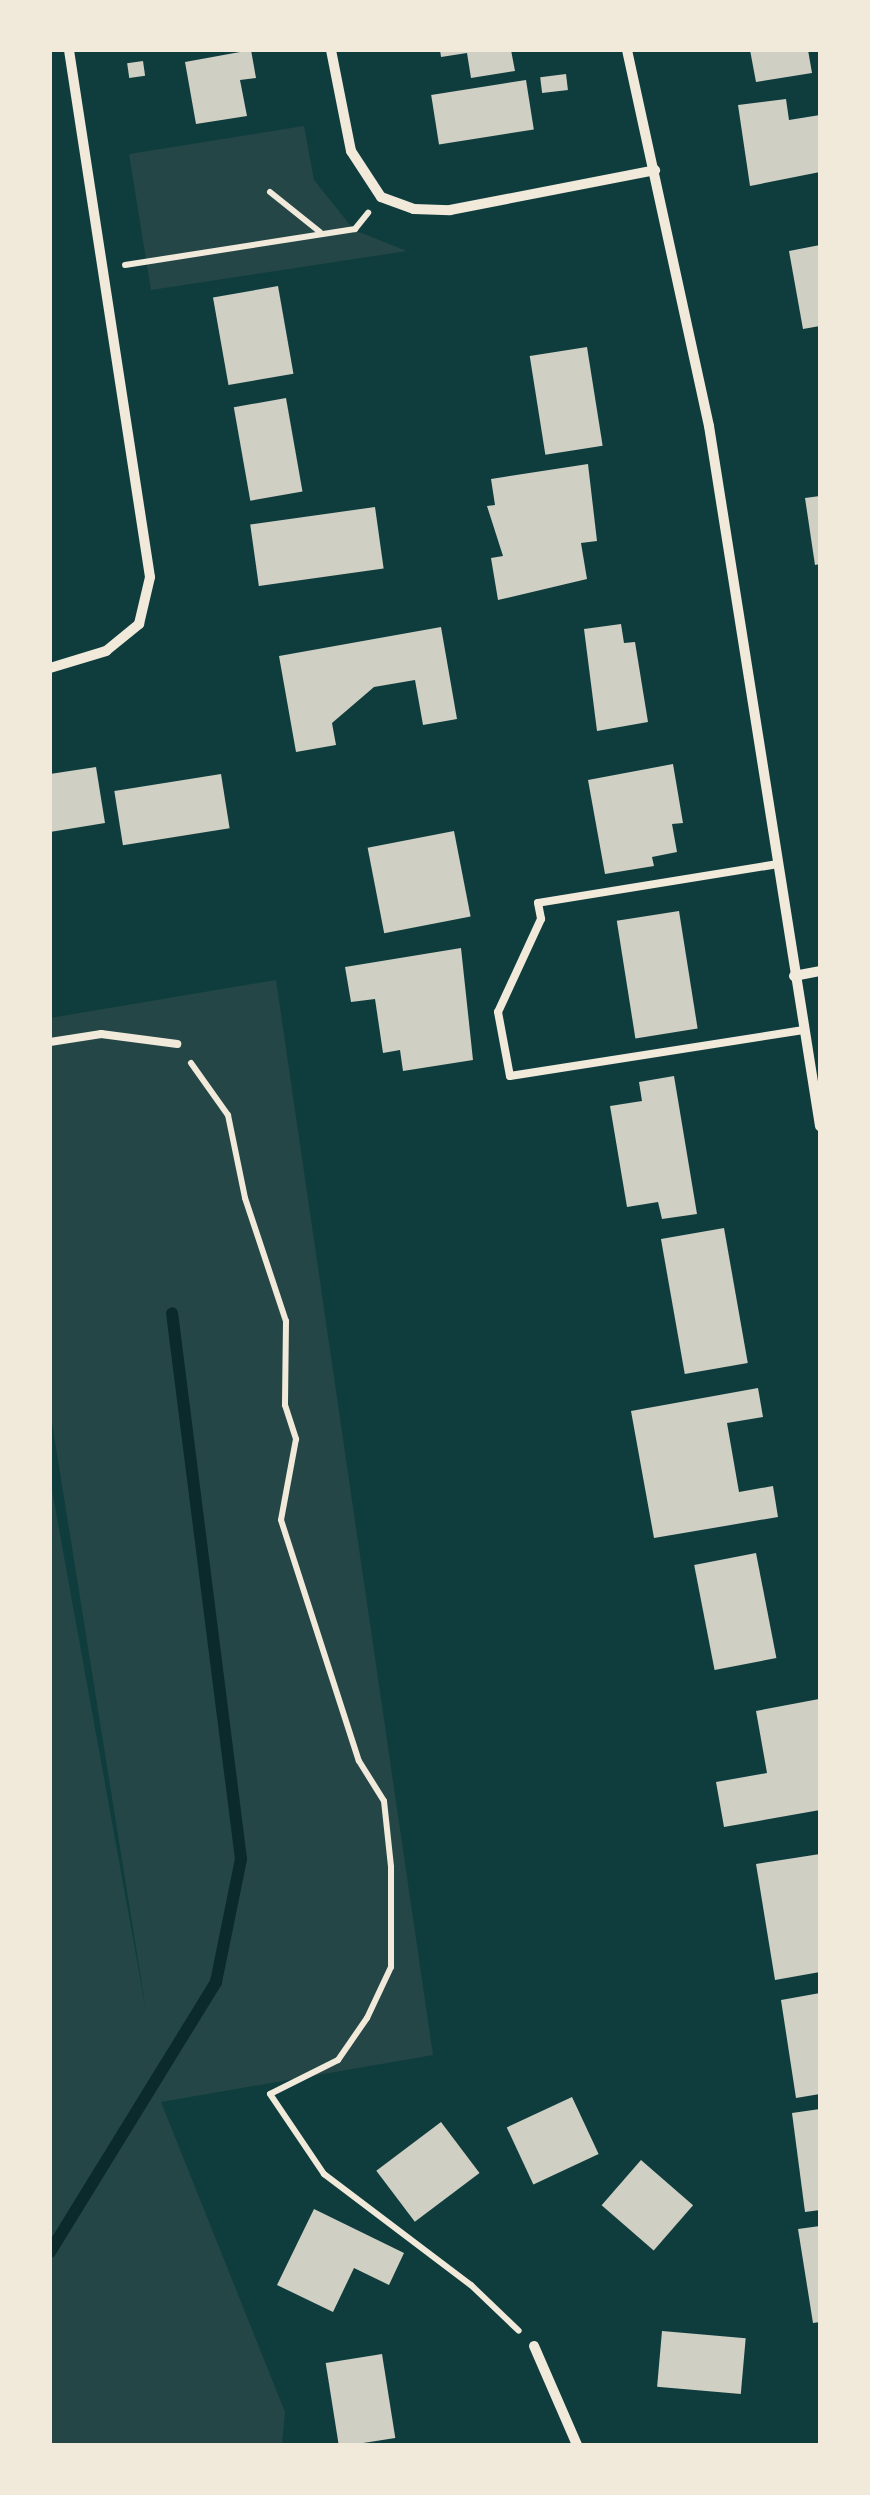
<!DOCTYPE html>
<html>
<head>
<meta charset="utf-8">
<style>
  body { margin:0 }
  #map { position:relative; width:870px; height:2495px; overflow:hidden; background:#0f3d3e; font-family:Arial,sans-serif }
  div>[style] { position:absolute }
  .green>* { inset:0; background:#244646 }
  .stream>* { height:12px; margin:-6px; padding:0 6px; transform-origin:6px; border-radius:6px; background:#0a2a2b }
  .building>* { inset:0; background:#cfcfc3; transform-origin:0 0 }
  .path>* { height:6px; margin:-3px; padding:0 3px; transform-origin:3px; border-radius:3px; background:#f1e9da }
  .service>* { height:8px; margin:-4px; padding:0 4px; transform-origin:4px; border-radius:4px; background:#f1e9da }
  .minor>* { height:10px; margin:-5px; padding:0 5px; transform-origin:5px; border-radius:5px; background:#f1e9da }
  span { translate:-50% -50%; white-space:nowrap; text-align:center; line-height:1.15; -webkit-text-stroke:10px #f1e9da; paint-order:stroke }
  .frame { position:absolute; inset:0; border:52px solid #f1e9da; pointer-events:none }
</style>
</head>
<body>
<div id="map">
  <div class="green">
    <i style="clip-path:polygon(304px 126px,314px 180px,354px 230px,407px 251px,151px 290px,129px 154px)"></i>
    <i style="clip-path:polygon(276px 980px,433px 2055px,161px 2102px,285px 2412px,282px 2445px,50px 2445px,50px 1479px,147px 2016px,50px 1410px,50px 1018px)"></i>
  </div>
  <div class="stream">
    <i style="left:50px;top:2252px;width:317px;rotate:-58.4deg"></i>
    <i style="left:216px;top:1982px;width:126px;rotate:-78.5deg"></i>
    <i style="left:241px;top:1859px;width:550px;rotate:-97.2deg"></i>
  </div>
  <div class="building">
    <i style="clip-path:polygon(251px 50px,256px 78px,240px 80px,247px 116px,196px 124px,185px 62px)"></i>
    <i style="clip-path:polygon(440px 50px,511px 50px,515px 71px,471px 78px,467px 53px,441px 57px)"></i>
    <i style="clip-path:polygon(750px 50px,808px 50px,812px 73px,756px 82px)"></i>
    <i style="left:143px;top:61px;width:15px;height:16px;rotate:82deg"></i>
    <i style="left:566px;top:74px;width:16px;height:26px;rotate:83deg"></i>
    <i style="left:526px;top:80px;width:50px;height:96px;rotate:81deg"></i>
    <i style="clip-path:polygon(786px 99px,789px 120px,820px 115px,820px 172px,750px 186px,738px 105px)"></i>
    <i style="clip-path:polygon(820px 245px,820px 326px,803px 329px,789px 251px)"></i>
    <i style="left:278px;top:286px;width:89px;height:66px;rotate:80deg"></i>
    <i style="left:587px;top:347px;width:100px;height:58px;rotate:81deg"></i>
    <i style="left:286px;top:398px;width:95px;height:53px;rotate:80deg"></i>
    <i style="clip-path:polygon(588px 464px,597px 541px,581px 543px,587px 579px,498px 600px,491px 558px,503px 556px,487px 506px,495px 505px,491px 479px)"></i>
    <i style="clip-path:polygon(820px 496px,820px 564px,815px 565px,805px 498px)"></i>
    <i style="left:375px;top:507px;width:62px;height:126px;rotate:82deg"></i>
    <i style="clip-path:polygon(621px 624px,624px 643px,635px 642px,648px 722px,597px 731px,584px 629px)"></i>
    <i style="clip-path:polygon(441px 627px,457px 719px,423px 725px,415px 680px,374px 687px,332px 723px,336px 745px,296px 752px,279px 656px)"></i>
    <i style="clip-path:polygon(673px 764px,683px 823px,672px 824px,677px 852px,652px 857px,654px 866px,605px 874px,588px 780px)"></i>
    <i style="clip-path:polygon(96px 767px,105px 823px,50px 832px,50px 774px)"></i>
    <i style="left:221px;top:774px;width:55px;height:108px;rotate:81deg"></i>
    <i style="left:454px;top:831px;width:87px;height:88px;rotate:79deg"></i>
    <i style="left:679px;top:911px;width:119px;height:63px;rotate:81deg"></i>
    <i style="clip-path:polygon(461px 948px,473px 1060px,403px 1071px,400px 1050px,383px 1053px,375px 999px,351px 1002px,345px 967px)"></i>
    <i style="clip-path:polygon(674px 1076px,697px 1214px,662px 1219px,658px 1202px,627px 1207px,610px 1106px,642px 1101px,639px 1082px)"></i>
    <i style="left:724px;top:1228px;width:137px;height:64px;rotate:80deg"></i>
    <i style="clip-path:polygon(758px 1388px,763px 1417px,727px 1423px,739px 1492px,773px 1486px,778px 1517px,654px 1538px,631px 1411px)"></i>
    <i style="left:756px;top:1553px;width:107px;height:63px;rotate:79deg"></i>
    <i style="clip-path:polygon(819px 1699px,820px 1810px,724px 1827px,716px 1782px,767px 1773px,756px 1711px)"></i>
    <i style="clip-path:polygon(820px 1854px,820px 1972px,775px 1980px,756px 1864px)"></i>
    <i style="clip-path:polygon(820px 1993px,820px 2094px,796px 2098px,781px 2000px)"></i>
    <i style="left:572px;top:2097px;width:63px;height:72px;rotate:65deg"></i>
    <i style="clip-path:polygon(820px 2109px,820px 2210px,805px 2212px,792px 2113px)"></i>
    <i style="left:441px;top:2122px;width:64px;height:81px;rotate:53deg"></i>
    <i style="left:641px;top:2160px;width:69px;height:60px;rotate:41deg"></i>
    <i style="clip-path:polygon(314px 2209px,404px 2253px,389px 2285px,354px 2268px,333px 2312px,277px 2285px)"></i>
    <i style="clip-path:polygon(820px 2226px,820px 2322px,813px 2323px,798px 2229px)"></i>
    <i style="left:662px;top:2331px;width:84px;height:56px;rotate:5deg"></i>
    <i style="left:382px;top:2354px;width:85px;height:57px;rotate:81deg"></i>
  </div>
  <div class="path">
    <i style="left:270px;top:192px;width:64px;rotate:38.7deg"></i>
    <i style="left:125px;top:265px;width:233px;rotate:-8.9deg"></i>
    <i style="left:355px;top:229px;width:21px;rotate:-51deg"></i>
    <i style="left:191px;top:1063px;width:64px;rotate:54.6deg"></i>
    <i style="left:228px;top:1115px;width:85px;rotate:78.4deg"></i>
    <i style="left:245px;top:1198px;width:130px;rotate:71.6deg"></i>
    <i style="left:286px;top:1321px;width:84px;rotate:90.7deg"></i>
    <i style="left:285px;top:1405px;width:36px;rotate:72deg"></i>
    <i style="left:296px;top:1439px;width:82px;rotate:100.5deg"></i>
    <i style="left:281px;top:1520px;width:253px;rotate:72.1deg"></i>
    <i style="left:359px;top:1761px;width:47px;rotate:58deg"></i>
    <i style="left:384px;top:1801px;width:66px;rotate:83.9deg"></i>
    <i style="left:391px;top:1867px;width:100px;rotate:90deg"></i>
    <i style="left:391px;top:1967px;width:56px;rotate:115.2deg"></i>
    <i style="left:367px;top:2018px;width:51px;rotate:124.6deg"></i>
    <i style="left:338px;top:2060px;width:76px;rotate:153.4deg"></i>
    <i style="left:270px;top:2094px;width:97px;rotate:56deg"></i>
    <i style="left:324px;top:2174px;width:184px;rotate:37.1deg"></i>
    <i style="left:471px;top:2285px;width:66px;rotate:43.8deg"></i>
  </div>
  <div class="service">
    <i style="left:778px;top:864px;width:243px;rotate:170.8deg"></i>
    <i style="left:538px;top:903px;width:16px;rotate:79deg"></i>
    <i style="left:541px;top:919px;width:102px;rotate:114.8deg"></i>
    <i style="left:498px;top:1012px;width:65px;rotate:79.4deg"></i>
    <i style="left:510px;top:1076px;width:297px;rotate:-8.9deg"></i>
    <i style="left:50px;top:1042px;width:52px;rotate:-8.9deg"></i>
    <i style="left:101px;top:1034px;width:77px;rotate:7.5deg"></i>
  </div>
  <div class="minor">
    <i style="left:331px;top:50px;width:103px;rotate:78.8deg"></i>
    <i style="left:351px;top:151px;width:55px;rotate:56.9deg"></i>
    <i style="left:381px;top:197px;width:35px;rotate:20deg"></i>
    <i style="left:414px;top:209px;width:36px;rotate:2deg"></i>
    <i style="left:450px;top:210px;width:209px;rotate:-11deg"></i>
    <i style="left:627px;top:50px;width:385px;rotate:77.7deg"></i>
    <i style="left:709px;top:426px;width:709px;rotate:80.99deg"></i>
    <i style="left:50px;top:668px;width:59px;rotate:-16.9deg"></i>
    <i style="left:106px;top:651px;width:43px;rotate:-39.3deg"></i>
    <i style="left:139px;top:624px;width:48px;rotate:-76.8deg"></i>
    <i style="left:150px;top:577px;width:533px;rotate:-98.74deg"></i>
    <i style="left:794px;top:976px;width:26px;rotate:-11deg"></i>
    <i style="left:534px;top:2346px;width:108px;rotate:66.5deg"></i>
  </div>
  <div class="frame"></div>
</div>
</body>
</html>
